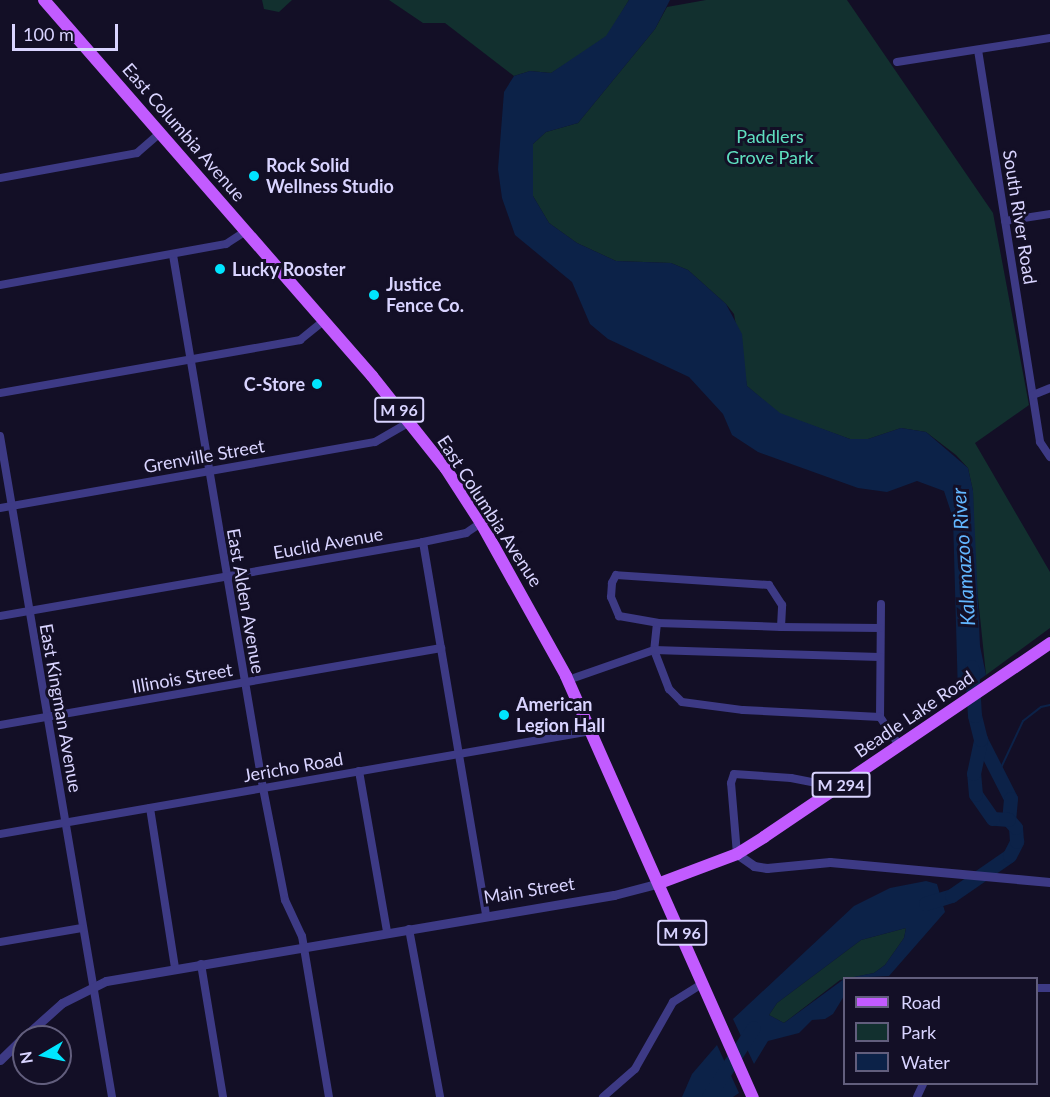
<!DOCTYPE html>
<html>
<head>
<meta charset="utf-8">
<style>
  body { margin:0 }
  #map { position:relative; width:1050px; height:1097px; overflow:hidden; background:#130f26; font-family:Lato,sans-serif }
  div>[style] { position:absolute }
  .green>* { inset:0; background:#12302f }
  .water>* { inset:0; background:#0c2248 }
  .stream>* { height:2px; margin:-1px; padding:0 1px; transform-origin:1px; border-radius:1px; background:#0c2248 }
  .river>* { height:14px; margin:-7px; padding:0 7px; transform-origin:7px; border-radius:7px; background:#0c2248 }
  .minor>* { height:8px; margin:-4px; padding:0 4px; transform-origin:4px; border-radius:4px; background:#3d3a85 }
  .tertiary>* { height:9px; margin:-4.5px; padding:0 4.5px; transform-origin:4.5px; border-radius:4.5px; background:#3d3a85 }
  .primary>* { height:12px; margin:-6px; padding:0 6px; transform-origin:6px; border-radius:6px; background:#c25bff }
  .dots>* { width:16px; height:16px; translate:-50% -50%; box-sizing:border-box; border:3px solid #130f26; border-radius:50% }
  span { translate:-50% -50%; white-space:nowrap; text-align:center; line-height:1.15; -webkit-text-stroke:6px #130f26; paint-order:stroke }
  .shield-label span { padding:2px 4px; background:#130f26; border:2px solid; border-radius:4px; -webkit-text-stroke-width:0 }
  .shield-label { font-size:16px; color:#d9d4ff; font-weight:700 }
  .street-label { font-size:18px; color:#d9d4ff }
  .park-label { font-size:18px; color:#5fe0c0 }
  .poi-label { font-size:18px; color:#d9d4ff; font-weight:700 }
  .left { translate:0 -50%; text-align:left }
  .right { translate:-100% -50%; text-align:right }
  .water-label { font-size:20px; color:#62b6ff; font-style:italic }
  .legend { position:absolute; left:843px; top:977px; width:195px; height:108px; box-sizing:border-box; background:#130f26; border:2px solid #625e7d; margin:0; padding:8px 10px; list-style:none; font-size:18px; color:#d9d4ff }
  .legend li { display:flex; align-items:center; gap:12px; height:30px }
  .legend b { width:30px; border:2px solid #625e7d }
  .north { position:absolute; left:12px; top:1025px; width:60px; height:60px; box-sizing:border-box; background:#130f26; border:2px solid #625e7d; border-radius:50%; rotate:261deg; font-size:16px; font-weight:700; line-height:24px; text-align:center; color:#d9d4ff }
  .north::after { content:''; display:block; margin:auto; width:21px; height:27px; background:#00e5ff; clip-path:polygon(50% 0,100% 100%,50% 72%,0 100%) }
  .scale { position:absolute; left:12px; top:24px; width:106px; height:27px; box-sizing:border-box; border:3px solid #d9d4ff; border-top:0; padding-left:8px; font-size:18px; line-height:21px; white-space:nowrap; color:#d9d4ff; -webkit-text-stroke:4px #130f26; paint-order:stroke }
</style>
</head>
<body>
<div id="map">
  <div class="green">
    <i style="clip-path:polygon(262px 0,292px 0,279px 12px,264px 9px)"></i>
    <i style="clip-path:polygon(389px 0,629px 0,607px 36px,569px 62px,551px 73px,530px 71px,514px 76px,445px 23px,423px 23px)"></i>
    <i style="clip-path:polygon(706px 0,847px 0,993px 213px,1029px 405px,975px 443px,1050px 572px,1050px 628px,986px 675px,974px 559px,973px 491px,968px 468px,956px 455px,926px 432px,901px 428px,868px 439px,850px 439px,780px 414px,747px 386px,734px 314px,726px 304px,688px 270px,671px 263px,616px 261px,577px 243px,549px 223px,533px 196px,533px 144px,546px 132px,578px 123px,655px 29px,667px 7px)"></i>
    <i style="clip-path:polygon(906px 928px,904px 938px,885px 965px,874px 973px,840px 980px,784px 1023px,769px 1015px,777px 1003px,861px 940px)"></i>
  </div>
  <div class="water">
    <i style="clip-path:polygon(629px 0,670px 0,655px 29px,578px 123px,546px 132px,533px 144px,533px 196px,549px 223px,577px 243px,616px 261px,671px 263px,688px 270px,726px 304px,742px 334px,747px 386px,780px 413px,850px 439px,868px 439px,901px 428px,926px 432px,968px 468px,973px 491px,980px 646px,986px 675px,958px 695px,953px 518px,944px 491px,917px 481px,887px 492px,858px 488px,758px 452px,732px 435px,723px 414px,689px 377px,608px 339px,590px 324px,572px 282px,515px 235px,502px 198px,498px 169px,504px 92px,514px 76px,530px 71px,551px 73px,606px 36px)"></i>
    <i style="clip-path:polygon(926px 881px,937px 884px,945px 912px,889px 976px,848px 978px,874px 973px,885px 965px,904px 938px,906px 928px,861px 940px,777px 1003px,769px 1015px,784px 1023px,844px 979px,844px 996px,833px 1014px,825px 1019px,812px 1020px,799px 1033px,768px 1041px,754px 1064px,733px 1019px,854px 906px,890px 888px)"></i>
    <i style="clip-path:polygon(717px 1045px,739px 1093px,733px 1097px,682px 1097px,692px 1074px)"></i>
  </div>
  <div class="stream">
    <i style="left:999px;top:772px;width:56px;rotate:-64.8deg"></i>
    <i style="left:1023px;top:721px;width:23px;rotate:-38deg"></i>
    <i style="left:1041px;top:707px;width:9px;rotate:-13deg"></i>
  </div>
  <div class="river">
    <i style="left:981px;top:740px;width:66px;rotate:63deg"></i>
    <i style="left:1011px;top:799px;width:21px;rotate:95deg"></i>
    <i style="left:926px;top:904px;width:27px;rotate:-17deg"></i>
    <i style="left:952px;top:896px;width:70px;rotate:-34.6deg"></i>
    <i style="left:1010px;top:856px;width:16px;rotate:-63deg"></i>
    <i style="left:1017px;top:842px;width:14px;rotate:-94deg"></i>
    <i style="left:1016px;top:828px;width:11px;rotate:-131deg"></i>
    <i style="left:1009px;top:820px;width:16px;rotate:-176deg"></i>
    <i style="left:993px;top:819px;width:29px;rotate:-125deg"></i>
    <i style="left:976px;top:795px;width:21px;rotate:-95deg"></i>
    <i style="left:974px;top:774px;width:35px;rotate:-78deg"></i>
    <i style="left:981px;top:740px;width:25px;rotate:-104deg"></i>
    <i style="left:975px;top:716px;width:49px;rotate:-93.5deg"></i>
    <i style="left:709px;top:1097px;width:82px;rotate:-56.9deg"></i>
  </div>
  <div class="minor">
    <i style="left:978px;top:50px;width:397px;rotate:81deg"></i>
    <i style="left:1040px;top:442px;width:18px;rotate:56deg"></i>
    <i style="left:897px;top:62px;width:155px;rotate:-8.9deg"></i>
    <i style="left:0;top:178px;width:139px;rotate:-10.3deg"></i>
    <i style="left:137px;top:153px;width:32px;rotate:-41deg"></i>
    <i style="left:1005px;top:221px;width:46px;rotate:-8.8deg"></i>
    <i style="left:173px;top:255px;width:541px;rotate:80.42deg"></i>
    <i style="left:263px;top:788px;width:114px;rotate:78.9deg"></i>
    <i style="left:285px;top:900px;width:40px;rotate:65deg"></i>
    <i style="left:302px;top:936px;width:163px;rotate:80.5deg"></i>
    <i style="left:0;top:285px;width:230px;rotate:-10.3deg"></i>
    <i style="left:226px;top:244px;width:24px;rotate:-33deg"></i>
    <i style="left:0;top:393px;width:305px;rotate:-10deg"></i>
    <i style="left:300px;top:340px;width:32px;rotate:-39deg"></i>
    <i style="left:1033px;top:395px;width:18px;rotate:-22deg"></i>
    <i style="left:0;top:436px;width:670px;rotate:80.38deg"></i>
    <i style="left:0;top:508px;width:381px;rotate:-10deg"></i>
    <i style="left:375px;top:442px;width:39px;rotate:-30deg"></i>
    <i style="left:423px;top:542px;width:378px;rotate:80.4deg"></i>
    <i style="left:881px;top:604px;width:113px;rotate:90.5deg"></i>
    <i style="left:880px;top:717px;width:34px;rotate:56deg"></i>
    <i style="left:0;top:616px;width:429px;rotate:-9.9deg"></i>
    <i style="left:423px;top:542px;width:44px;rotate:-11.8deg"></i>
    <i style="left:466px;top:533px;width:18px;rotate:-34deg"></i>
    <i style="left:657px;top:623px;width:27px;rotate:96deg"></i>
    <i style="left:654px;top:650px;width:42px;rotate:69deg"></i>
    <i style="left:669px;top:689px;width:18px;rotate:45deg"></i>
    <i style="left:682px;top:702px;width:62px;rotate:7.5deg"></i>
    <i style="left:743px;top:710px;width:137px;rotate:2.9deg"></i>
    <i style="left:781px;top:627px;width:22px;rotate:-87deg"></i>
    <i style="left:782px;top:605px;width:24px;rotate:-123deg"></i>
    <i style="left:769px;top:585px;width:153px;rotate:-176.3deg"></i>
    <i style="left:616px;top:575px;width:9px;rotate:117deg"></i>
    <i style="left:612px;top:583px;width:14px;rotate:94deg"></i>
    <i style="left:611px;top:597px;width:21px;rotate:67deg"></i>
    <i style="left:619px;top:616px;width:39px;rotate:10deg"></i>
    <i style="left:657px;top:623px;width:124px;rotate:1.8deg"></i>
    <i style="left:781px;top:627px;width:99px;rotate:0.6deg"></i>
    <i style="left:568px;top:680px;width:91px;rotate:-19.2deg"></i>
    <i style="left:654px;top:650px;width:226px;rotate:1.8deg"></i>
    <i style="left:0;top:725px;width:448px;rotate:-9.9deg"></i>
    <i style="left:359px;top:771px;width:163px;rotate:80.1deg"></i>
    <i style="left:150px;top:808px;width:162px;rotate:81.1deg"></i>
    <i style="left:0;top:834px;width:600px;rotate:-9.89deg"></i>
    <i style="left:737px;top:854px;width:71px;rotate:-94.8deg"></i>
    <i style="left:731px;top:783px;width:9px;rotate:-72deg"></i>
    <i style="left:734px;top:774px;width:57px;rotate:4deg"></i>
    <i style="left:791px;top:778px;width:47px;rotate:11.1deg"></i>
    <i style="left:409px;top:929px;width:171px;rotate:79.5deg"></i>
    <i style="left:0;top:942px;width:83px;rotate:-9.7deg"></i>
    <i style="left:201px;top:964px;width:135px;rotate:80.6deg"></i>
    <i style="left:1036px;top:988px;width:14px"></i>
    <i style="left:603px;top:1097px;width:43px;rotate:-41.2deg"></i>
    <i style="left:635px;top:1069px;width:77px;rotate:-60.4deg"></i>
    <i style="left:673px;top:1002px;width:36px;rotate:-32deg"></i>
    <i style="left:917px;top:1097px;width:14px;rotate:-65deg"></i>
  </div>
  <div class="tertiary">
    <i style="left:737px;top:854px;width:21px;rotate:35deg"></i>
    <i style="left:754px;top:866px;width:13px;rotate:9deg"></i>
    <i style="left:767px;top:868px;width:63px;rotate:-5.4deg"></i>
    <i style="left:830px;top:862px;width:221px;rotate:5.2deg"></i>
    <i style="left:24px;top:1037px;width:51px;rotate:-41.8deg"></i>
    <i style="left:62px;top:1003px;width:49px;rotate:-26.6deg"></i>
    <i style="left:106px;top:981px;width:515px;rotate:-9.61deg"></i>
    <i style="left:614px;top:895px;width:48px;rotate:-14.6deg"></i>
    <i style="left:0;top:1060px;width:33px;rotate:-44deg"></i>
  </div>
  <div class="primary">
    <i style="left:44px;top:0;width:499px;rotate:48.9deg"></i>
    <i style="left:372px;top:376px;width:119px;rotate:51.5deg"></i>
    <i style="left:446px;top:469px;width:64px;rotate:57.1deg"></i>
    <i style="left:481px;top:523px;width:175px;rotate:60.9deg"></i>
    <i style="left:566px;top:676px;width:461px;rotate:66.1deg"></i>
    <i style="left:660px;top:883px;width:82px;rotate:-20.6deg"></i>
    <i style="left:737px;top:854px;width:32px;rotate:-32deg"></i>
    <i style="left:764px;top:837px;width:346px;rotate:-34.1deg"></i>
  </div>
  <div class="dots">
    <i style="left:254px;top:176px;background:#00e5ff"></i>
    <i style="left:220px;top:269px;background:#00e5ff"></i>
    <i style="left:374px;top:295px;background:#00e5ff"></i>
    <i style="left:317px;top:384px;background:#00e5ff"></i>
    <i style="left:504px;top:715px;background:#00e5ff"></i>
  </div>
  <div class="shield-label">
    <span style="left:399px;top:410px">M 96</span>
    <span style="left:841px;top:785px">M 294</span>
    <span style="left:682px;top:933px">M 96</span>
  </div>
  <div class="street-label">
    <span style="left:184px;top:132px;rotate:49deg">East Columbia Avenue</span>
    <span style="left:1020px;top:217px;rotate:81deg">South River Road</span>
    <span style="left:204px;top:456px;rotate:-10deg">Grenville Street</span>
    <span style="left:490px;top:511px;rotate:57deg">East Columbia Avenue</span>
    <span style="left:328px;top:543px;rotate:-10deg">Euclid Avenue</span>
    <span style="left:246px;top:601px;rotate:80deg">East Alden Avenue</span>
    <span style="left:182px;top:678px;rotate:-10deg">Illinois Street</span>
    <span style="left:61px;top:708px;rotate:80deg">East Kingman Avenue</span>
    <span style="left:914px;top:714px;rotate:-34deg">Beadle Lake Road</span>
    <span style="left:293px;top:767px;rotate:-10deg">Jericho Road</span>
    <span style="left:529px;top:890px;rotate:-9deg">Main Street</span>
  </div>
  <div class="park-label">
    <span style="left:770px;top:147px">Paddlers<br>Grove Park</span>
  </div>
  <div class="poi-label">
    <span class="left" style="left:266px;top:176px">Rock Solid<br>Wellness Studio</span>
    <span class="left" style="left:232px;top:269px">Lucky Rooster</span>
    <span class="left" style="left:386px;top:295px">Justice<br>Fence Co.</span>
    <span class="right" style="left:305px;top:384px">C-Store</span>
    <span class="left" style="left:516px;top:715px">American<br>Legion Hall</span>
  </div>
  <div class="water-label">
    <span style="left:963px;top:557px;rotate:-94deg">Kalamazoo River</span>
  </div>
  <ul class="legend">
  <li><b style="height:8px;background:#c25bff"></b>Road</li>
  <li><b style="height:16px;background:#12302f"></b>Park</li>
  <li><b style="height:16px;background:#0c2248"></b>Water</li>
  </ul>
  <div class="north">N</div>
  <div class="scale">100 m</div>
</div>
</body>
</html>
